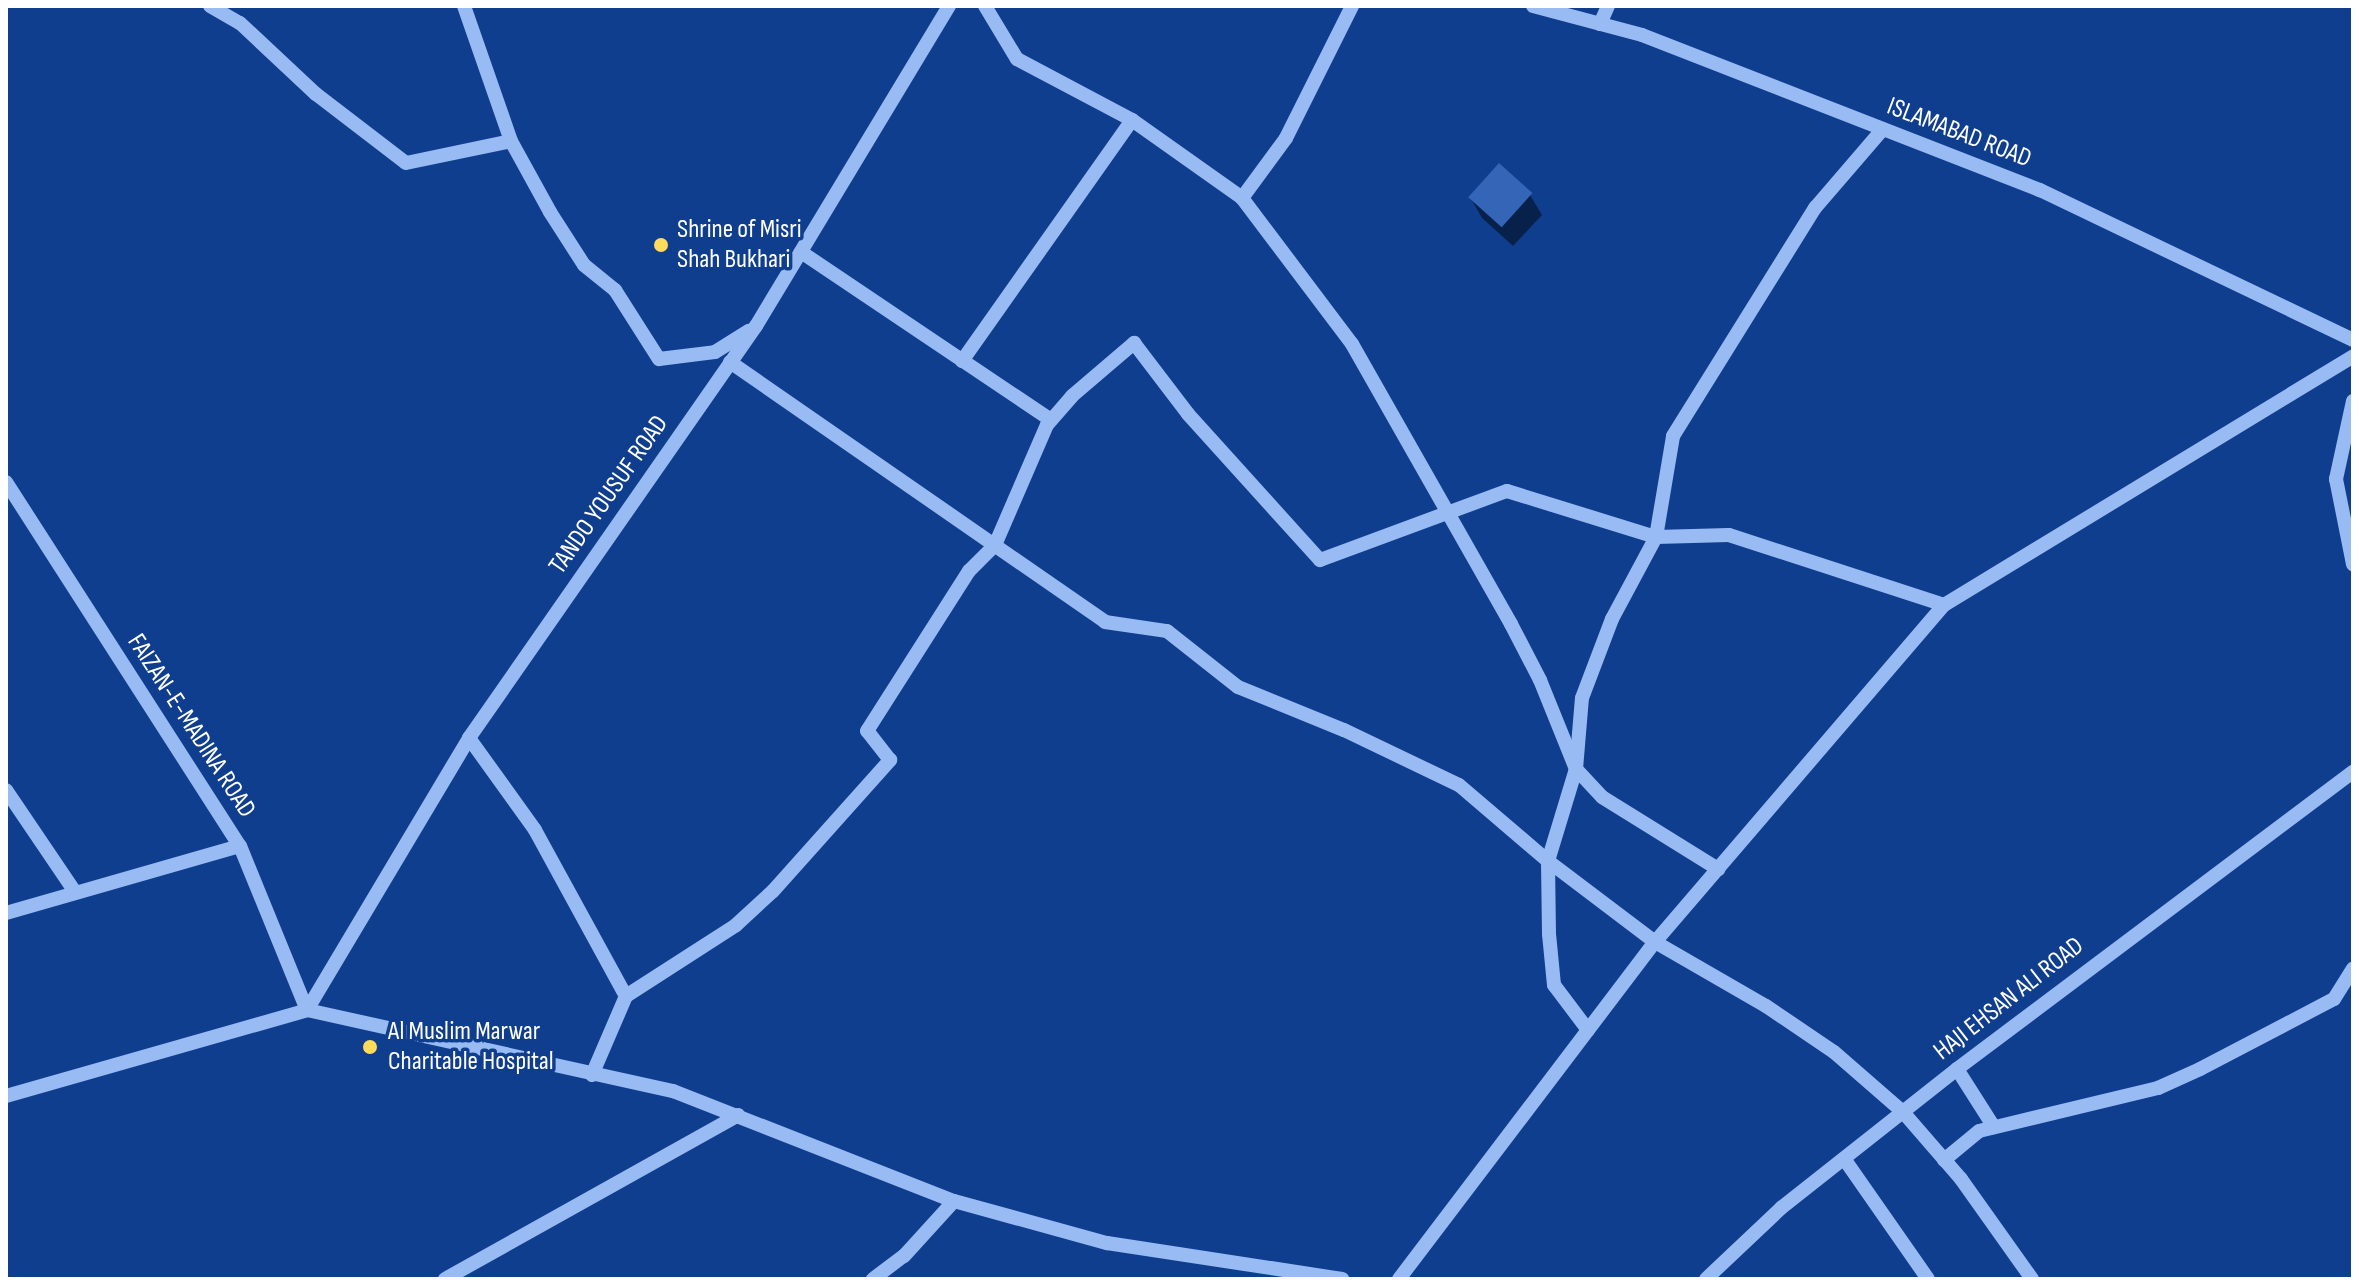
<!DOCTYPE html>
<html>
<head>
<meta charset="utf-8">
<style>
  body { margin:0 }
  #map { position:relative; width:2359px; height:1285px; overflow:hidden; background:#103e8e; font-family:"Sofia Sans Condensed",sans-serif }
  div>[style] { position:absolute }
  .shadow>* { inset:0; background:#0007 }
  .building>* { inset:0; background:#3465b6; transform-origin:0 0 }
  .minor>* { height:14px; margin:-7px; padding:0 7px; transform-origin:7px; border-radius:7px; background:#98bbf3 }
  .dots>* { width:22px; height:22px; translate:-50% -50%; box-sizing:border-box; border:4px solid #103e8e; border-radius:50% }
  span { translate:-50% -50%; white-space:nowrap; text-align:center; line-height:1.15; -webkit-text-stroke:7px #103e8e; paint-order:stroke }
  .street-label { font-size:26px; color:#fff }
  .poi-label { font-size:26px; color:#fff }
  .left { translate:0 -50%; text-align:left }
  .frame { position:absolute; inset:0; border:8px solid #fff; pointer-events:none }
</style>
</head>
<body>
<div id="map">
  <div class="shadow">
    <i style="clip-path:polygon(1530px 195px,1542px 215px,1513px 246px,1482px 218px,1470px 197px)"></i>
  </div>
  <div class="building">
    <i style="left:1499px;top:163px;width:45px;height:46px;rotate:42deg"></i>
  </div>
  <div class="minor">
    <i style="left:210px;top:6px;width:34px;rotate:30deg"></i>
    <i style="left:240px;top:23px;width:104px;rotate:43.1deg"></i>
    <i style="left:316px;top:94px;width:113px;rotate:37.5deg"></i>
    <i style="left:406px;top:163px;width:107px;rotate:-11.8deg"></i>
    <i style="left:464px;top:6px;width:143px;rotate:70.8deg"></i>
    <i style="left:511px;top:141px;width:81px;rotate:61.2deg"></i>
    <i style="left:550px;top:212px;width:63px;rotate:57.3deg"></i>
    <i style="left:584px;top:265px;width:40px;rotate:39deg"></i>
    <i style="left:615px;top:290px;width:82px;rotate:57.5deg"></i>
    <i style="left:659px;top:359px;width:56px;rotate:-7.1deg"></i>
    <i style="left:715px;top:352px;width:40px;rotate:-32deg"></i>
    <i style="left:985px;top:6px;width:62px;rotate:58.9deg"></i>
    <i style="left:1017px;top:59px;width:130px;rotate:27.9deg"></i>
    <i style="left:1132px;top:120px;width:135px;rotate:35.3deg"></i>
    <i style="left:1242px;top:198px;width:183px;rotate:53deg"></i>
    <i style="left:1352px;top:344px;width:322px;rotate:60.4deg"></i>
    <i style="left:1511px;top:624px;width:63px;rotate:62.6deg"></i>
    <i style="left:1540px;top:680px;width:96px;rotate:68deg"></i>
    <i style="left:1576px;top:769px;width:38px;rotate:47deg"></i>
    <i style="left:1602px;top:797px;width:137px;rotate:31.8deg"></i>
    <i style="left:1533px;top:6px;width:113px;rotate:14.9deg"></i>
    <i style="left:1642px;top:35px;width:427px;rotate:21.3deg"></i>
    <i style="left:2040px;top:190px;width:347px;rotate:25.6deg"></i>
    <i style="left:1600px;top:24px;width:20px;rotate:-66deg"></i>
    <i style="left:1242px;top:198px;width:74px;rotate:-53.7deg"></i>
    <i style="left:1286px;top:138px;width:148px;rotate:-63.4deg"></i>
    <i style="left:801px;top:252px;width:301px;rotate:33.9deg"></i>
    <i style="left:962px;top:361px;width:295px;rotate:-54.8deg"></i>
    <i style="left:730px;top:362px;width:456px;rotate:34.7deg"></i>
    <i style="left:1105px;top:622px;width:63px;rotate:8.3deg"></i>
    <i style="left:1167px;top:631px;width:90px;rotate:38.3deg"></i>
    <i style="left:1238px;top:687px;width:114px;rotate:22.1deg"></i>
    <i style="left:1344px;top:730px;width:127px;rotate:25.6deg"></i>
    <i style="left:1459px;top:785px;width:117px;rotate:40.5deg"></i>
    <i style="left:1548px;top:861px;width:134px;rotate:37.1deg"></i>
    <i style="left:1655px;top:942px;width:128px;rotate:30deg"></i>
    <i style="left:1766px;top:1006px;width:82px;rotate:34.1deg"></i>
    <i style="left:1834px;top:1052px;width:91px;rotate:41deg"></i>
    <i style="left:1903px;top:1112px;width:89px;rotate:49.1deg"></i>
    <i style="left:1961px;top:1179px;width:123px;rotate:54.6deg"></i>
    <i style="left:2353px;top:401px;width:80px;rotate:102.3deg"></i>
    <i style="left:2336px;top:479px;width:87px;rotate:78.7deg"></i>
    <i style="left:6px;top:482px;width:433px;rotate:57.3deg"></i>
    <i style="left:240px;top:846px;width:177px;rotate:67.8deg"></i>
    <i style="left:469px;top:738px;width:113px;rotate:54.3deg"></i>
    <i style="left:535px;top:830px;width:189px;rotate:61.3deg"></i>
    <i style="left:6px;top:790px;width:123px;rotate:55.9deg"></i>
    <i style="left:6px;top:913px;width:243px;rotate:-16deg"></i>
    <i style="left:307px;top:1010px;width:317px;rotate:-59.2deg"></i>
    <i style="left:469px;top:738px;width:502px;rotate:-55.14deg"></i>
    <i style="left:756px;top:326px;width:374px;rotate:-58.9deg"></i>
    <i style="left:1588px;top:1030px;width:56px;rotate:-127.1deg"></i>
    <i style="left:1554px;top:985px;width:51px;rotate:-95.6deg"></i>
    <i style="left:1549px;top:934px;width:73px;rotate:-90.8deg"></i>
    <i style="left:1548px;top:861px;width:96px;rotate:-73.1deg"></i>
    <i style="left:1576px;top:769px;width:71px;rotate:-85.2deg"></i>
    <i style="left:1582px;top:698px;width:85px;rotate:-69.2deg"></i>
    <i style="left:1612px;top:619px;width:93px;rotate:-61.8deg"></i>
    <i style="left:1656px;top:537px;width:102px;rotate:-80.4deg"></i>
    <i style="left:1673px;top:436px;width:269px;rotate:-58.1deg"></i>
    <i style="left:1815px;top:208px;width:104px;rotate:-49.3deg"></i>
    <i style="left:1957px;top:1069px;width:69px;rotate:57.5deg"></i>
    <i style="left:592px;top:1075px;width:86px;rotate:-66.7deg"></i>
    <i style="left:626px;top:996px;width:131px;rotate:-32.8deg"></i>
    <i style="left:736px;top:925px;width:50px;rotate:-42.6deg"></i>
    <i style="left:773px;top:891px;width:176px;rotate:-48.2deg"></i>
    <i style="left:890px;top:760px;width:37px;rotate:-128deg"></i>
    <i style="left:867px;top:731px;width:190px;rotate:-57.5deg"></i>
    <i style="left:969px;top:571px;width:37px;rotate:-45deg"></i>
    <i style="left:995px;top:545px;width:131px;rotate:-66.6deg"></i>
    <i style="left:1047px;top:425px;width:38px;rotate:-49deg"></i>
    <i style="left:1072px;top:396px;width:82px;rotate:-40.5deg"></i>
    <i style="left:1134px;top:343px;width:89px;rotate:52.7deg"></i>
    <i style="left:1188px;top:414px;width:197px;rotate:47.9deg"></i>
    <i style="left:1320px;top:560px;width:199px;rotate:-20.3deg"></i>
    <i style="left:1507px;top:491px;width:156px;rotate:17.2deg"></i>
    <i style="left:1656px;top:537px;width:73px;rotate:-1.6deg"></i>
    <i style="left:1729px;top:535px;width:226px;rotate:18deg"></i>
    <i style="left:6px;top:1096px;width:313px;rotate:-15.9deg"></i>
    <i style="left:307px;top:1010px;width:375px;rotate:12.5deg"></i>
    <i style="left:673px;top:1091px;width:302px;rotate:21.4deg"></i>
    <i style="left:954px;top:1201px;width:159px;rotate:15.4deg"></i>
    <i style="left:1107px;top:1243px;width:238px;rotate:8.7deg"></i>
    <i style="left:1845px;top:1160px;width:145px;rotate:55.1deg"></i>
    <i style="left:1944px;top:1160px;width:45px;rotate:-39.6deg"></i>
    <i style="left:1979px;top:1131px;width:184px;rotate:-13.5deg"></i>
    <i style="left:2158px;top:1088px;width:46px;rotate:-24.3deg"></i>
    <i style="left:2200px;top:1069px;width:151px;rotate:-27.6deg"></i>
    <i style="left:2334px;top:999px;width:36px;rotate:-58deg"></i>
    <i style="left:445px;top:1279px;width:336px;rotate:-29.2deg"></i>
    <i style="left:873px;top:1279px;width:39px;rotate:-37deg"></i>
    <i style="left:904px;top:1256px;width:74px;rotate:-47.7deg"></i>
    <i style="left:1399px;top:1279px;width:423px;rotate:-52.8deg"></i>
    <i style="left:1655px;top:942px;width:444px;rotate:-49.4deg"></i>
    <i style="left:1944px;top:605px;width:479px;rotate:-31.3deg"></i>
    <i style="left:1706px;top:1279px;width:103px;rotate:-43.4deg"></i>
    <i style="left:1781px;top:1208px;width:224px;rotate:-38.3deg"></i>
    <i style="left:1957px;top:1069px;width:495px;rotate:-36.9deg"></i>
  </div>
  <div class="dots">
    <i style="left:661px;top:245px;background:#ffdb5a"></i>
    <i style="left:370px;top:1047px;background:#ffdb5a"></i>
  </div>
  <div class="street-label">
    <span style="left:1959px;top:133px;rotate:21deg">ISLAMABAD ROAD</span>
    <span style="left:609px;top:495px;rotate:-55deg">TANDO YOUSUF ROAD</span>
    <span style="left:191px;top:726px;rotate:57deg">FAIZAN-E-MADINA ROAD</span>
    <span style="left:2009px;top:999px;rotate:-38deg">HAJI EHSAN ALI ROAD</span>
  </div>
  <div class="poi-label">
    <span class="left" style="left:677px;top:245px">Shrine of Misri<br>Shah Bukhari</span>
    <span class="left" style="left:388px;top:1047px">Al Muslim Marwar<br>Charitable Hospital</span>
  </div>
  <div class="frame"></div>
</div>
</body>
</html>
